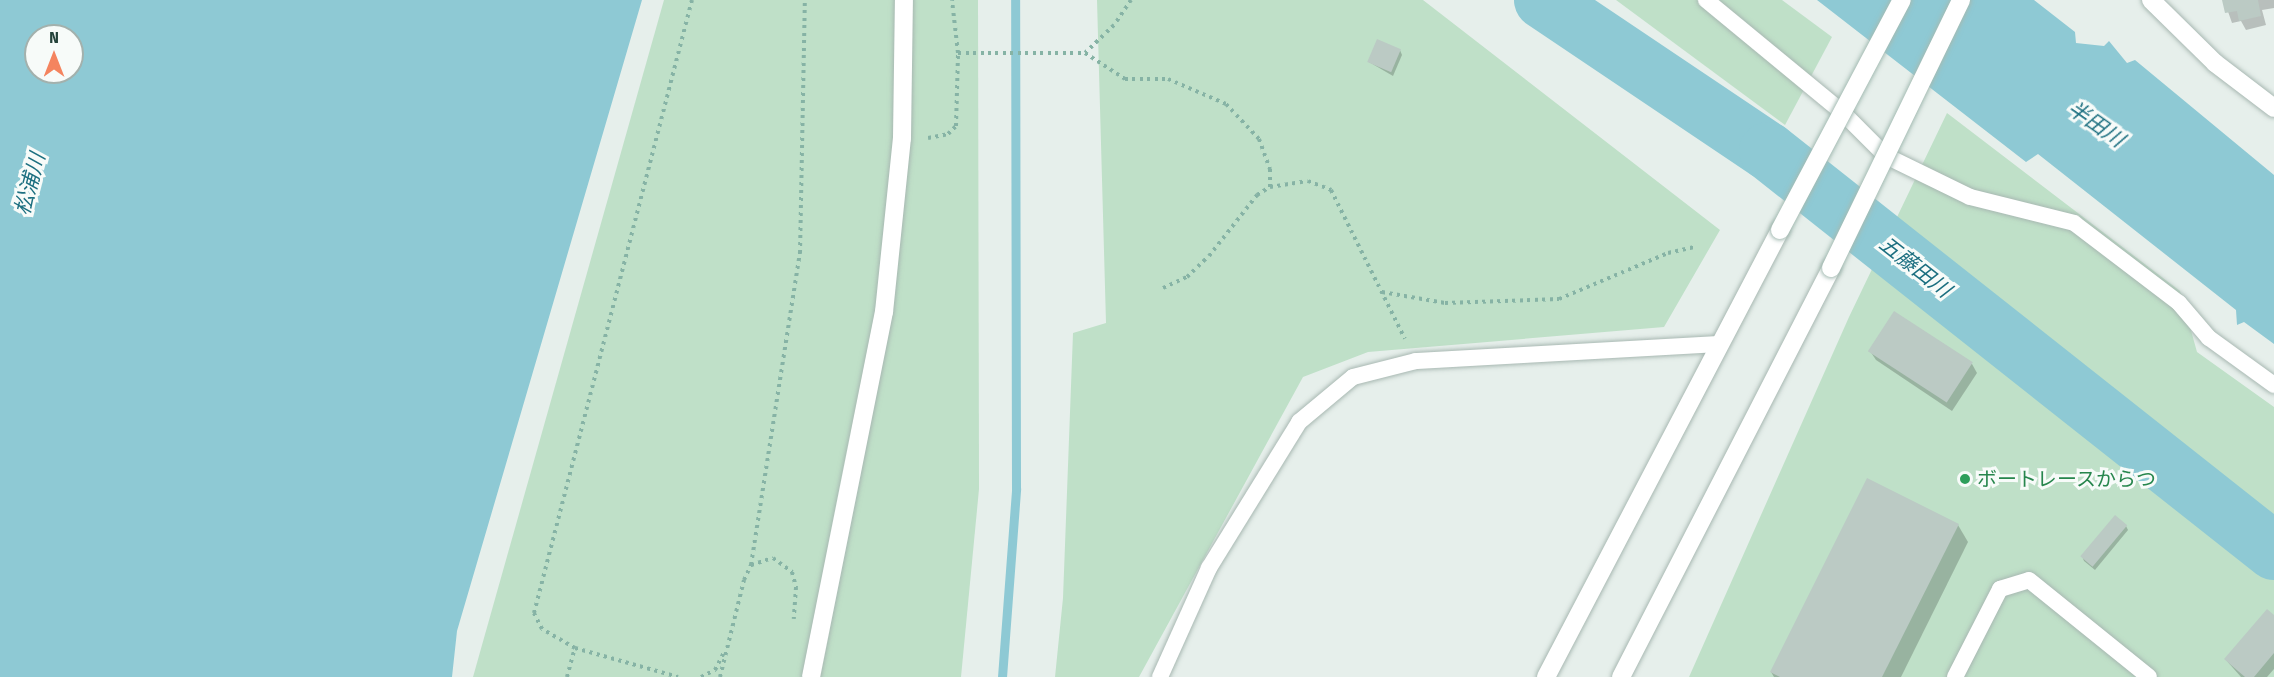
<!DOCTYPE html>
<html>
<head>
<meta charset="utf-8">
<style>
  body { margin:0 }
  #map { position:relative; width:2274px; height:677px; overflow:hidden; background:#e6efeb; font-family:"Fira Sans Condensed","Noto Sans JP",sans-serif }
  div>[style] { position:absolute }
  .green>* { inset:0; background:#bfe0c8 }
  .water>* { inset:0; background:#8ec9d4 }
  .shadow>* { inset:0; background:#0003 }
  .stream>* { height:9px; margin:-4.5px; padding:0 4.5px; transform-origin:4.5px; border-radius:4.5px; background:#8ec9d4 }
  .river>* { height:58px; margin:-29px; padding:0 29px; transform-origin:29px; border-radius:29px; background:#8ec9d4 }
  .building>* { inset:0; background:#bbcac4; transform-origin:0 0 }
  .path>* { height:4px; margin-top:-2px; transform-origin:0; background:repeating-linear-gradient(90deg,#86b3a5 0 3px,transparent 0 7.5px) }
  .roads { filter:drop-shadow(0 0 2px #a8b8b2) drop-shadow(0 0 2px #a8b8b2) }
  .lane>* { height:16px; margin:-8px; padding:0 8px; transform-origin:8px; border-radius:8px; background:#fff }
  .street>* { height:18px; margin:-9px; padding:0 9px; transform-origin:9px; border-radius:9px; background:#fff }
  .secondary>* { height:18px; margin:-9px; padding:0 9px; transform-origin:9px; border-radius:9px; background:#fff }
  .bridges { filter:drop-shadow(0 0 2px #a4bbb3) drop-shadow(0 0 2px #a4bbb3) }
  .secondary-bridge>* { height:18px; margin:-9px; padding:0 9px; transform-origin:9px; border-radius:9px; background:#fff }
  .dots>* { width:16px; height:16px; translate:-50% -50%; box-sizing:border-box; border:3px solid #f7fbf9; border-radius:50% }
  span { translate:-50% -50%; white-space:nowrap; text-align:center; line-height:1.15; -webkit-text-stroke:6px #f7fbf9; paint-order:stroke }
  .leisure-label { font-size:20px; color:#27864d }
  .left { translate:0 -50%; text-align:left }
  .water-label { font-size:21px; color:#1c6f80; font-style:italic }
  .north { position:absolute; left:24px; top:24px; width:60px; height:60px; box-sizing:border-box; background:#f7fbf9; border:2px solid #a3b1ad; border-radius:50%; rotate:0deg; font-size:16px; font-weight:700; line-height:24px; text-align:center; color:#24423a }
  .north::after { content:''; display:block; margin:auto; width:21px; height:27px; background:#f4845f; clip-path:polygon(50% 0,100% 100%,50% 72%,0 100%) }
</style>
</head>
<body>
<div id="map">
  <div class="green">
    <i style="clip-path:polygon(664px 0,978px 0,979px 489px,961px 677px,473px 677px)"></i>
    <i style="clip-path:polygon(1097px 0,1423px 0,1720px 230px,1664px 327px,1368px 352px,1303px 377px,1139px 677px,1055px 677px,1063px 598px,1073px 333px,1106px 323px)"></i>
    <i style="clip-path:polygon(1616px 0,1782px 0,1832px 37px,1785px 125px)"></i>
    <i style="clip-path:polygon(1947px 113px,2180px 291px,2197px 352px,2274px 407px,2274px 677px,1689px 677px,1849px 317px)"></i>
  </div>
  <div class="water">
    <i style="clip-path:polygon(evenodd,0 0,642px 0,457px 631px,452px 677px,0 677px,0 0,36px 36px,72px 36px,72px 72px,36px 72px,36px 36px)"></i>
    <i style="clip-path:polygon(1817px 0,2034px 0,2075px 32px,2076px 43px,2104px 46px,2109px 41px,2127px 63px,2135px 60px,2274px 175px,2274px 344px,2244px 322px,2237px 325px,2236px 310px,2038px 154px,2026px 162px)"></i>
  </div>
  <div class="shadow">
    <i style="clip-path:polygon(2224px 0,2274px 0,2274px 8px,2262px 10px,2266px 25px,2246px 30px,2241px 21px,2232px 23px)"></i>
    <i style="clip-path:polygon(1400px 50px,1402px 55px,1393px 76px,1369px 62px)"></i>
    <i style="clip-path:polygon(1870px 351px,1972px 364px,1977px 373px,1952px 411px,1876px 360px)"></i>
    <i style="clip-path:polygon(1958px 525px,1968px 542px,1901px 677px,1774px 677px,1771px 672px)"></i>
    <i style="clip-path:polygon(2126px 526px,2128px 530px,2095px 570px,2084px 561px,2082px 556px)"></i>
    <i style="clip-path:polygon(2274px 616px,2274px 669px,2267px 677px,2241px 677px,2226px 660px)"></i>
  </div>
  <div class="stream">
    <i style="left:1002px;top:677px;width:189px;rotate:-85.7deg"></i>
    <i style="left:1016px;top:489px;width:489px;rotate:-90.1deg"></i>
  </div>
  <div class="river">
    <i style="left:1543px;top:0;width:271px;rotate:33.9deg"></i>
    <i style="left:1768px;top:151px;width:645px;rotate:38.33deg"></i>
  </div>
  <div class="building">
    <i style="clip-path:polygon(2222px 0,2258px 0,2261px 16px,2239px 21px,2237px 11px,2225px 13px)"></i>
    <i style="left:1377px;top:39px;width:26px;height:25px;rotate:23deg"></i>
    <i style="left:1894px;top:311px;width:94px;height:48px;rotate:33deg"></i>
    <i style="clip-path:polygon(1867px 478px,1959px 524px,1882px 677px,1780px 677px,1770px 672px)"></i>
    <i style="left:2115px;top:515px;width:16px;height:54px;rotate:40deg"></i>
    <i style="clip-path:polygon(2267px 609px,2274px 615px,2274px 653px,2254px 677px,2245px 677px,2224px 659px)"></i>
  </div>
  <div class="path">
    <i style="left:1131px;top:0;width:30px;rotate:124deg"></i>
    <i style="left:1114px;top:25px;width:40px;rotate:136deg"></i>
    <i style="left:1085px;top:53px;width:48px;rotate:33deg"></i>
    <i style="left:1125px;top:79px;width:43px"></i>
    <i style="left:1168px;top:79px;width:63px;rotate:23.3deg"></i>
    <i style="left:1226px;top:104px;width:48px;rotate:46.7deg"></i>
    <i style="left:1259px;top:139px;width:32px;rotate:70deg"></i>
    <i style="left:1270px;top:169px;width:18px;rotate:90deg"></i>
    <i style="left:958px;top:53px;width:127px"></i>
    <i style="left:928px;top:138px;width:20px;rotate:-11deg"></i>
    <i style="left:948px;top:134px;width:11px;rotate:-45deg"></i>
    <i style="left:956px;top:126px;width:73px;rotate:-88.4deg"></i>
    <i style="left:958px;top:53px;width:53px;rotate:-96.5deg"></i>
    <i style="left:1163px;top:288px;width:26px;rotate:-25deg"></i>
    <i style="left:1187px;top:277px;width:30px;rotate:-44deg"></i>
    <i style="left:1209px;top:256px;width:78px;rotate:-51.8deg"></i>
    <i style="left:1257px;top:195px;width:15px;rotate:-32deg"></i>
    <i style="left:1270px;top:187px;width:38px;rotate:-9deg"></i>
    <i style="left:1308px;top:181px;width:25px;rotate:21deg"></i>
    <i style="left:1331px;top:190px;width:166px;rotate:63.6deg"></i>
    <i style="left:1382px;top:292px;width:64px;rotate:9.9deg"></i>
    <i style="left:1445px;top:303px;width:114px;rotate:-2deg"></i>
    <i style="left:1559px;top:299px;width:118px;rotate:-22.9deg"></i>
    <i style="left:1668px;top:253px;width:27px;rotate:-13deg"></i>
    <i style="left:751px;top:565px;width:316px;rotate:-81.1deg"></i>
    <i style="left:800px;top:253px;width:253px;rotate:-88.9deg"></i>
    <i style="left:575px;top:648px;width:38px;rotate:-150deg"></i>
    <i style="left:542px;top:629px;width:18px;rotate:-117deg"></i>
    <i style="left:534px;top:613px;width:633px;rotate:-75.55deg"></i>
    <i style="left:567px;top:677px;width:30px;rotate:-75deg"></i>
    <i style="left:575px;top:648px;width:107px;rotate:15.7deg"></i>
    <i style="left:701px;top:677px;width:16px;rotate:-27deg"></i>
    <i style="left:715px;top:670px;width:20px;rotate:-63deg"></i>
    <i style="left:720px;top:677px;width:100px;rotate:-76.1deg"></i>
    <i style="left:744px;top:580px;width:17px;rotate:-65deg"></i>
    <i style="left:751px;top:565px;width:23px;rotate:-18deg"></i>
    <i style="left:773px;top:558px;width:24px;rotate:36deg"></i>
    <i style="left:792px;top:572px;width:16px;rotate:75deg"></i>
    <i style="left:796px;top:587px;width:32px;rotate:94deg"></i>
  </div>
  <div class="roads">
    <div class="lane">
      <i style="left:1706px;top:0;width:176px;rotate:39.5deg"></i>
      <i style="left:1842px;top:112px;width:62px;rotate:45deg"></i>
      <i style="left:1886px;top:156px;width:93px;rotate:26deg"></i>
      <i style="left:1970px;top:197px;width:107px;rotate:14deg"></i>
      <i style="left:2074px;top:223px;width:132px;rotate:37.3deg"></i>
      <i style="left:2179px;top:303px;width:46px;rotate:49.4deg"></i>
      <i style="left:2209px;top:338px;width:80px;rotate:35.9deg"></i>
      <i style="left:1160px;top:677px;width:120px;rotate:-65.8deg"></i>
      <i style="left:1209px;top:568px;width:172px;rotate:-58.3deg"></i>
      <i style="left:1299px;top:422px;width:70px;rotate:-39.8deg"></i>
      <i style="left:1353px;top:377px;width:65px;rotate:-14.3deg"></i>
      <i style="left:1416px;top:361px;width:304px;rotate:-3.2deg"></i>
      <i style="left:1955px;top:677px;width:99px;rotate:-62.9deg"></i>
      <i style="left:2000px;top:589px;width:30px;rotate:-17deg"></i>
      <i style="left:2029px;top:580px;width:154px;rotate:38.9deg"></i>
    </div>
    <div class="street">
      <i style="left:811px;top:677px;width:372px;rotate:-78.7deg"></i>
      <i style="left:884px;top:312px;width:175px;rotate:-84.1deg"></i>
      <i style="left:902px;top:138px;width:138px;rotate:-89.2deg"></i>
    </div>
    <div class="secondary">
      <i style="left:2151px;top:0;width:90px;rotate:44.5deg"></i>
      <i style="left:2215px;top:63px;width:74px;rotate:37.3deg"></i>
      <i style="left:1546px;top:677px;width:505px;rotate:-62.37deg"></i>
      <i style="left:1621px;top:677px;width:460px;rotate:-62.8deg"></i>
    </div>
  </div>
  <div class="bridges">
    <div class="secondary-bridge">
      <i style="left:1780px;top:230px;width:260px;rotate:-62.1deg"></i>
      <i style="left:1831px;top:268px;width:298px;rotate:-64.1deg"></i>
    </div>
  </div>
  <div class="dots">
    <i style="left:1965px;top:479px;background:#2e9e5b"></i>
  </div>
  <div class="leisure-label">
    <span class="left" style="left:1977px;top:479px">ボートレースからつ</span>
  </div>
  <div class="water-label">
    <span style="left:2096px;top:124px;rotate:35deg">半田川</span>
    <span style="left:30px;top:184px;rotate:-75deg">松浦川</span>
    <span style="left:1915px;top:267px;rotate:38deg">五藤田川</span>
  </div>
  <div class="north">N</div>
</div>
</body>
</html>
